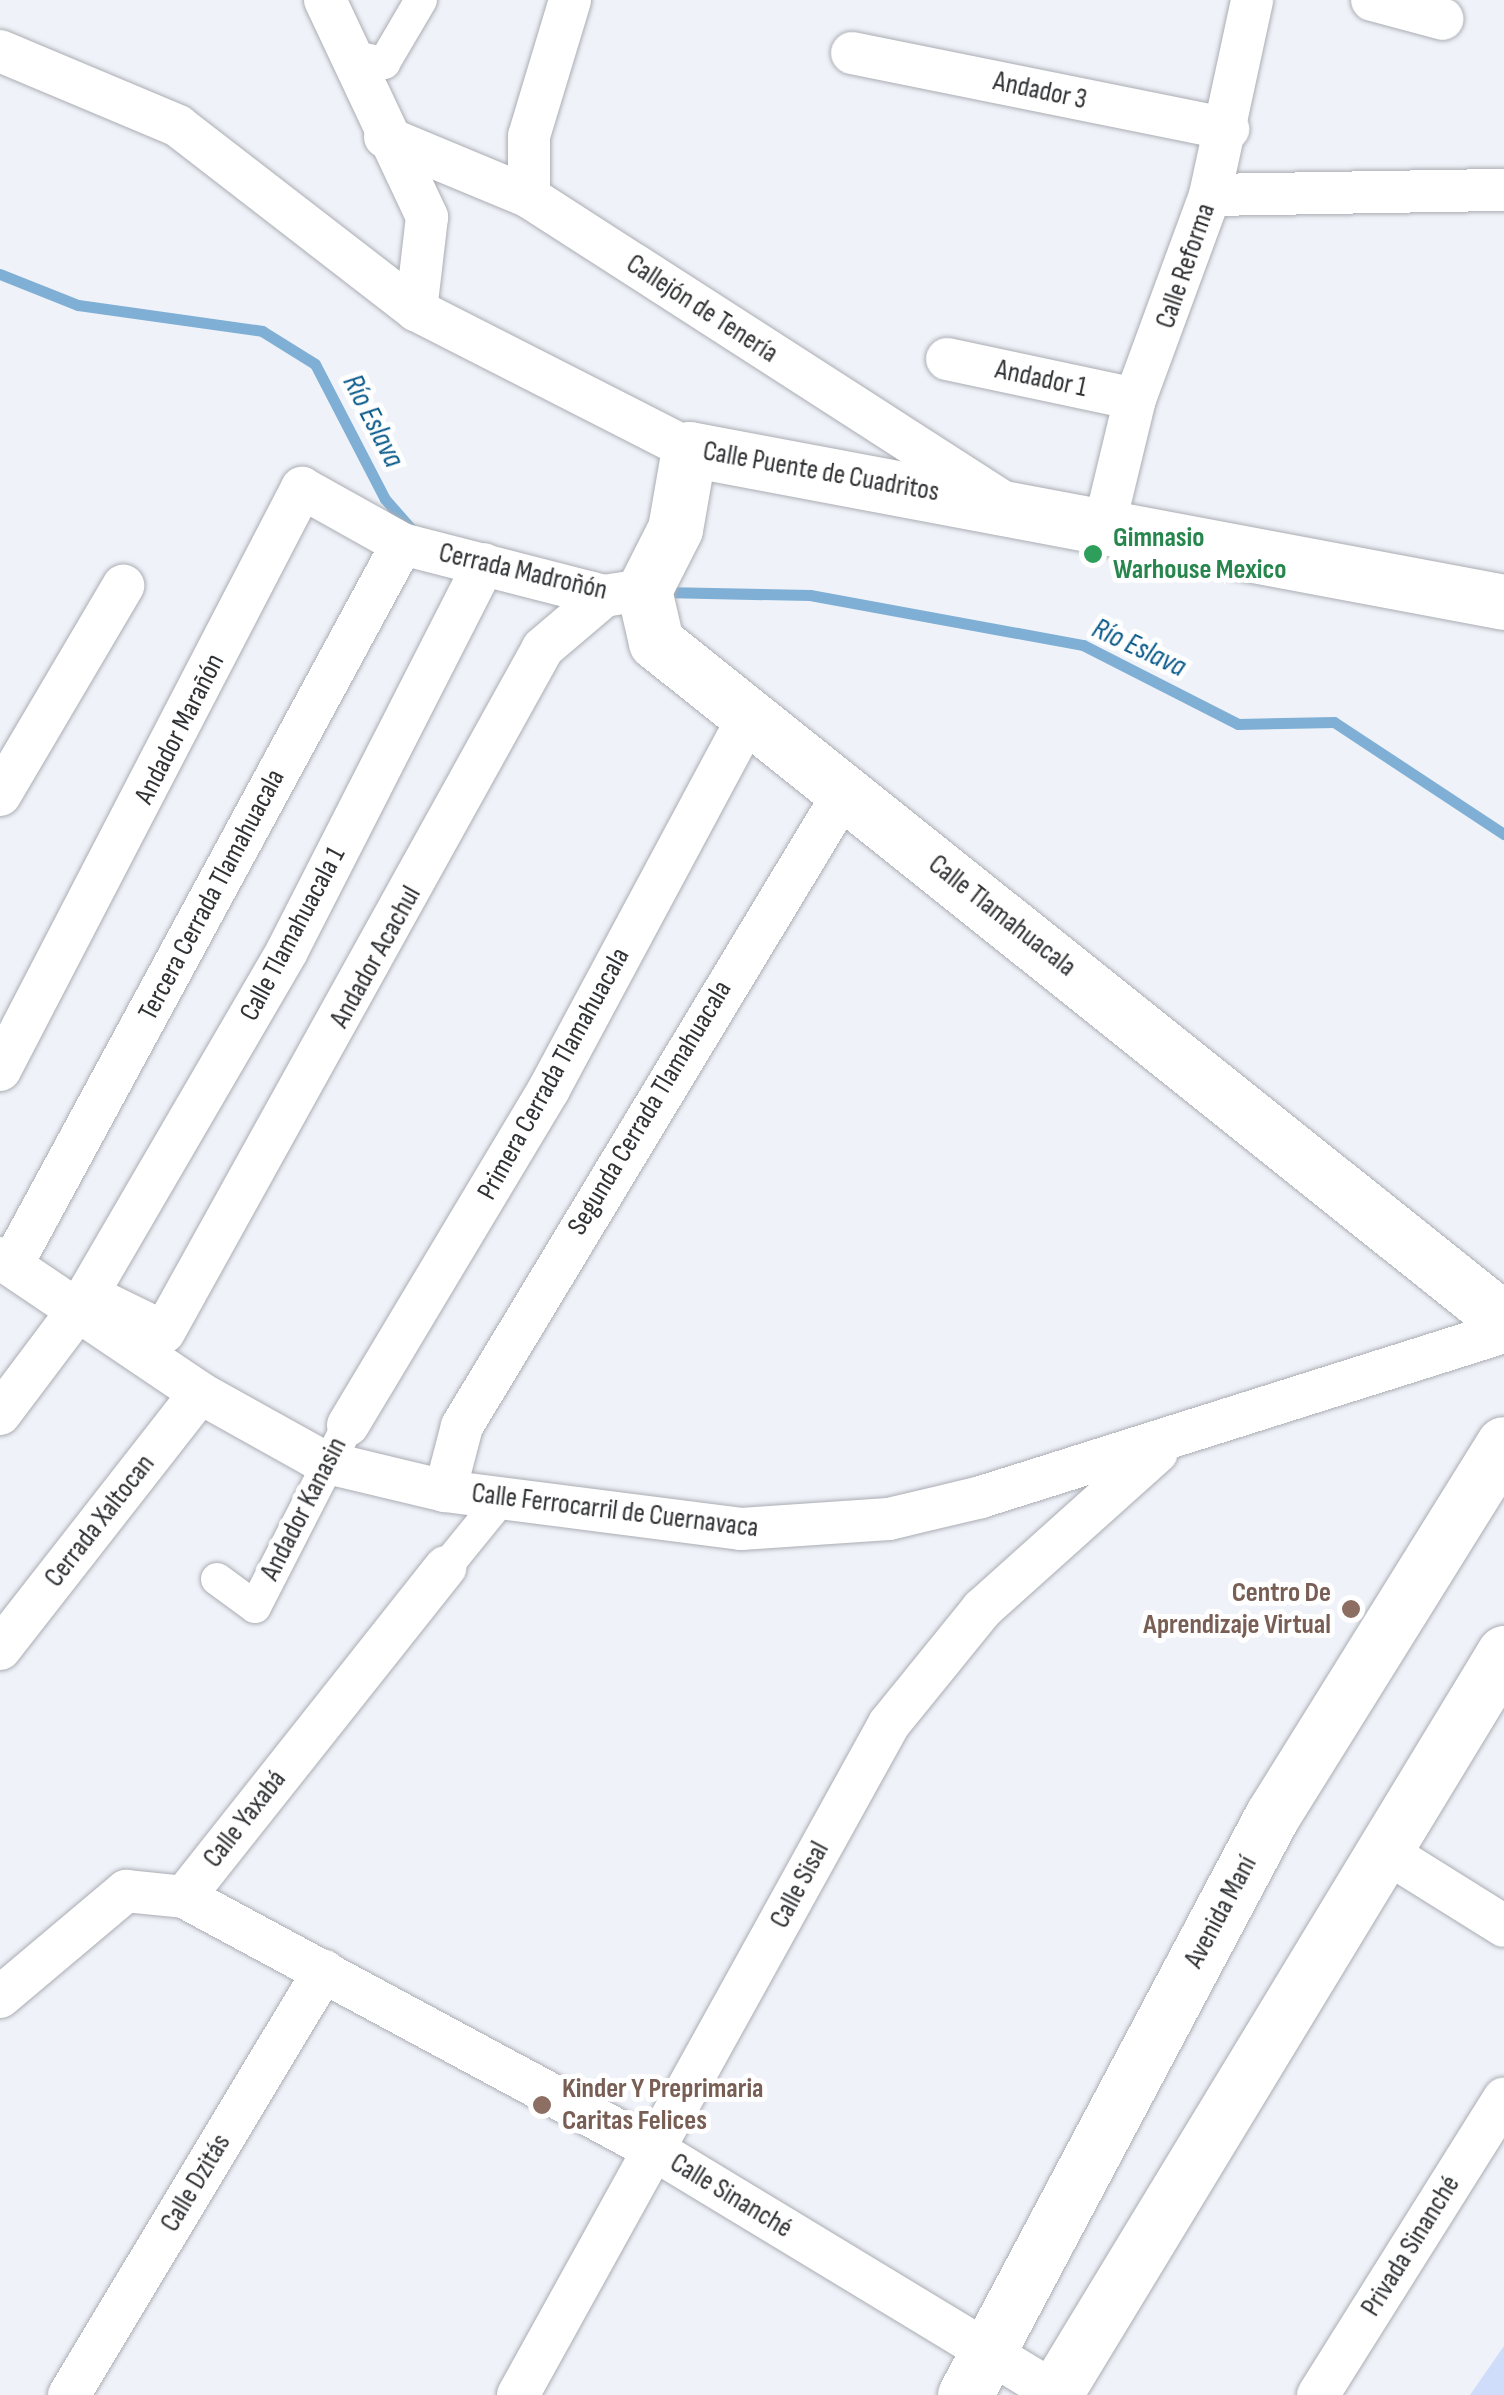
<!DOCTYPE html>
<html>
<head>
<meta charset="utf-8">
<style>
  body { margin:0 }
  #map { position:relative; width:1504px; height:2395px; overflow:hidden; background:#eff2f8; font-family:"Sofia Sans Condensed",sans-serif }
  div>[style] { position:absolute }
  .green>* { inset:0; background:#cfddfa }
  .stream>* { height:11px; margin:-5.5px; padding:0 5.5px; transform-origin:5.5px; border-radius:5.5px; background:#7fafd5 }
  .roads { filter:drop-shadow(0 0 2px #aaadb3) drop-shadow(0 0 2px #aaadb3) }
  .pedestrian>* { height:32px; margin:-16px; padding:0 16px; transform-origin:16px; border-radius:16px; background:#fff }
  .minor>* { height:42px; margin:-21px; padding:0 21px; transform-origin:21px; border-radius:21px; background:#fff }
  .tertiary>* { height:55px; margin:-27.5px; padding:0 27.5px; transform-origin:27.5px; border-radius:27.5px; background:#fff }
  .dots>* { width:28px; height:28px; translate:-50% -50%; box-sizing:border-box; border:5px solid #fff; border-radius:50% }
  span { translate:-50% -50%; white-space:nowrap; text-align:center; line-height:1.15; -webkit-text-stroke:10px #fff; paint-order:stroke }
  .street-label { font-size:28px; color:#313234 }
  .leisure-label { font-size:28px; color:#27864d; font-weight:700 }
  .left { translate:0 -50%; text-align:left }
  .education-label { font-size:28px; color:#785e54; font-weight:700 }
  .right { translate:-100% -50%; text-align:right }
  .water-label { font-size:30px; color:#0b5b8b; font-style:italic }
</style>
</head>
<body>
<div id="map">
  <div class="green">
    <i style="clip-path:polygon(1504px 2346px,1504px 2395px,1470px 2395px)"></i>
  </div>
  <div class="stream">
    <i style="left:0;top:274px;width:84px;rotate:21.7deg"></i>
    <i style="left:78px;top:305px;width:186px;rotate:8deg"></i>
    <i style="left:262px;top:331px;width:62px;rotate:31.9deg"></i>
    <i style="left:315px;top:364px;width:152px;rotate:62.6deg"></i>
    <i style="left:385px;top:499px;width:41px;rotate:48.9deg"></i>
    <i style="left:662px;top:592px;width:148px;rotate:1.2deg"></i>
    <i style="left:810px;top:595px;width:278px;rotate:10.4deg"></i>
    <i style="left:1083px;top:645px;width:174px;rotate:27deg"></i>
    <i style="left:1238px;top:724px;width:96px;rotate:-1.2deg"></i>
    <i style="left:1334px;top:722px;width:204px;rotate:33.4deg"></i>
  </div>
  <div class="roads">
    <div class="pedestrian">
      <i style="left:354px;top:57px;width:31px;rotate:11deg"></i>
      <i style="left:384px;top:63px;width:73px;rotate:-59.6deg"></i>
      <i style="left:446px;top:1567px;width:89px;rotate:-50.9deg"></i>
      <i style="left:217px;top:1579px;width:47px;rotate:36.4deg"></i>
      <i style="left:255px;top:1607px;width:204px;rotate:-62.9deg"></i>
    </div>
    <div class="minor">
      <i style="left:325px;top:0;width:240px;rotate:64.8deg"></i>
      <i style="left:427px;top:217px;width:94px;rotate:96.7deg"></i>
      <i style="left:1372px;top:0;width:73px;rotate:15deg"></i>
      <i style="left:0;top:51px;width:193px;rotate:22.8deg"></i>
      <i style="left:178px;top:126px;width:301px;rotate:37.7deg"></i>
      <i style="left:416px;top:310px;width:306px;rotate:27deg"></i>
      <i style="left:852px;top:53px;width:384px;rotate:11.4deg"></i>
      <i style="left:385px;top:137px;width:156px;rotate:22.6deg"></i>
      <i style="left:529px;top:197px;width:564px;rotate:32.76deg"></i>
      <i style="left:1210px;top:195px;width:294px;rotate:-1deg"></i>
      <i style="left:529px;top:197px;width:61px;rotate:-90deg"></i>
      <i style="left:529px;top:136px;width:142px;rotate:-73.2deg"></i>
      <i style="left:947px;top:359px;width:192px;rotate:12deg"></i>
      <i style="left:1104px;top:527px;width:132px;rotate:-76.4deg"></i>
      <i style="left:1135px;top:399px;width:217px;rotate:-69.8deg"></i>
      <i style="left:1210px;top:195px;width:199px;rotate:-77.8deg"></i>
      <i style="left:0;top:795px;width:243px;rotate:-59.5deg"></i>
      <i style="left:0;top:1070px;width:656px;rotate:-62.58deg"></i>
      <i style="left:302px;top:488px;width:115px;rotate:29.2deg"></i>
      <i style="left:402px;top:544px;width:209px;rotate:14.4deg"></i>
      <i style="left:604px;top:596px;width:20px;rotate:-9deg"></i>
      <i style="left:22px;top:1246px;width:798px;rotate:-61.57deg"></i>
      <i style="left:0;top:1258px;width:241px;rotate:34deg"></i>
      <i style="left:200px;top:1393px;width:142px;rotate:29.1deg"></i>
      <i style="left:324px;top:1462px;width:124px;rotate:13.5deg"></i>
      <i style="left:445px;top:1491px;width:298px;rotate:7.3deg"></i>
      <i style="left:741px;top:1529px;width:148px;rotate:-3.9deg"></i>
      <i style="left:889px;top:1519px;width:95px;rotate:-13.4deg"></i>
      <i style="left:981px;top:1497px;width:548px;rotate:-17.51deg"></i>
      <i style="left:87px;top:1295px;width:398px;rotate:-59.8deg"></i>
      <i style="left:287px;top:951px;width:434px;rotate:-63deg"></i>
      <i style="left:90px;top:1296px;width:82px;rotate:25.9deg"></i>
      <i style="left:164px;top:1332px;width:782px;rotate:-61.01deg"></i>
      <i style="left:543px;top:648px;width:80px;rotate:-40.4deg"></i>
      <i style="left:0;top:1414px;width:125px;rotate:-53.1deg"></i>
      <i style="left:348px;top:1425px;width:392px;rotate:-59.1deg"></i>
      <i style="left:549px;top:1089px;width:423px;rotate:-61.8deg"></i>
      <i style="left:445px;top:1491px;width:67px;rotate:-75.3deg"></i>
      <i style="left:462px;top:1426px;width:739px;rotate:-58.89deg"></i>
      <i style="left:0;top:1649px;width:325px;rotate:-52deg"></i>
      <i style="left:1381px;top:1849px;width:145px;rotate:32deg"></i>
      <i style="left:184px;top:1897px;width:421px;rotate:-51.6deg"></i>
      <i style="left:0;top:1997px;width:165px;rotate:-40.1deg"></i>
      <i style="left:126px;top:1891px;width:58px;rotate:5.9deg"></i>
      <i style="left:184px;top:1897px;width:538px;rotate:28.28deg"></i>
      <i style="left:658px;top:2152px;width:469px;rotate:31.2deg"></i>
      <i style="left:69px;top:2395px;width:495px;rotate:-59deg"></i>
      <i style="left:518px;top:2395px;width:767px;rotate:-61.06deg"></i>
      <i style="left:889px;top:1724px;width:148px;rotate:-51deg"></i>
      <i style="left:982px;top:1609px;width:235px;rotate:-41.9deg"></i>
      <i style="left:1318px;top:2395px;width:350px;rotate:-57.9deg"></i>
    </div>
    <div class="tertiary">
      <i style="left:1504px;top:602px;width:829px;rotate:-169.37deg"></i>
      <i style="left:689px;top:449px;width:81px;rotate:99.9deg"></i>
      <i style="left:675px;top:529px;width:68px;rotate:116.9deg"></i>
      <i style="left:644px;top:590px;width:53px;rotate:77deg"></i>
      <i style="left:656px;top:642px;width:1086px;rotate:38.64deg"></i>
      <i style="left:965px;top:2395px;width:655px;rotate:-62.07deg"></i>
      <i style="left:1272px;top:1816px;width:438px;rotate:-58.1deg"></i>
      <i style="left:1054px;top:2395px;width:868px;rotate:-58.76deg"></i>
    </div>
  </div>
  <div class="dots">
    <i style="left:1093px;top:554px;background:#2e9e5b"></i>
    <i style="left:1351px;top:1609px;background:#8d6e63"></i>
    <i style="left:542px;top:2105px;background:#8d6e63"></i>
  </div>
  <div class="street-label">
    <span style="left:1040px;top:91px;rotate:12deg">Andador 3</span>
    <span style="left:1186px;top:266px;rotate:-71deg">Calle Reforma</span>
    <span style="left:702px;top:309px;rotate:33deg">Callejón de Tenería</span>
    <span style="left:1041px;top:379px;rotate:12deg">Andador 1</span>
    <span style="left:821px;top:472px;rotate:10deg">Calle Puente de Cuadritos</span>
    <span style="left:523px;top:572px;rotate:13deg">Cerrada Madroñón</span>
    <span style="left:180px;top:729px;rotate:-63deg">Andador Marañón</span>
    <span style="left:212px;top:895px;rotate:-62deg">Tercera Cerrada Tlamahuacala</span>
    <span style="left:1002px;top:916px;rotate:38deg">Calle Tlamahuacala</span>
    <span style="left:293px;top:934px;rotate:-62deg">Calle Tlamahuacala 1</span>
    <span style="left:376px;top:957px;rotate:-61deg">Andador Acachul</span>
    <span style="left:554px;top:1074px;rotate:-61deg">Primera Cerrada Tlamahuacala</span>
    <span style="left:650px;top:1108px;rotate:-59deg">Segunda Cerrada Tlamahuacala</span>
    <span style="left:304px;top:1509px;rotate:-63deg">Andador Kanasin</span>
    <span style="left:615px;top:1511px;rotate:7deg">Calle Ferrocarril de Cuernavaca</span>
    <span style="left:100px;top:1521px;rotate:-52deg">Cerrada Xaltocan</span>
    <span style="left:245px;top:1819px;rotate:-52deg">Calle Yaxabá</span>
    <span style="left:800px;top:1885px;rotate:-62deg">Calle Sisal</span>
    <span style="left:1221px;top:1912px;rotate:-62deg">Avenida Maní</span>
    <span style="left:196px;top:2183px;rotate:-59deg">Calle Dzitás</span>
    <span style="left:731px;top:2196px;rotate:31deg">Calle Sinanché</span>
    <span style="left:1411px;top:2246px;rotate:-58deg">Privada Sinanché</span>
  </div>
  <div class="leisure-label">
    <span class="left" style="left:1113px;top:554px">Gimnasio<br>Warhouse Mexico</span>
  </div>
  <div class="education-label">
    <span class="right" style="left:1331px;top:1609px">Centro De<br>Aprendizaje Virtual</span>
    <span class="left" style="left:562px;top:2105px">Kinder Y Preprimaria<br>Caritas Felices</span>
  </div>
  <div class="water-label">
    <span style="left:373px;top:421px;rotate:63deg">Río Eslava</span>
    <span style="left:1139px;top:648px;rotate:25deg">Río Eslava</span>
  </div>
</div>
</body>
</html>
